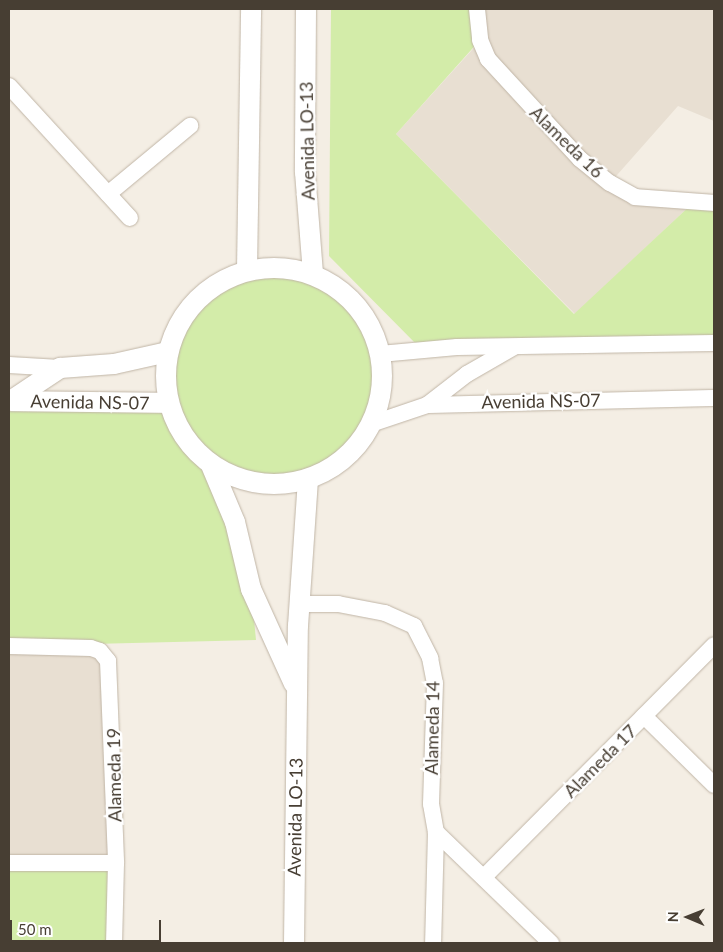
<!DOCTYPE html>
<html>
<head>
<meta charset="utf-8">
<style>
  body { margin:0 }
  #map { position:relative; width:723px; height:952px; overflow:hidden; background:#f4eee4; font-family:Lato,sans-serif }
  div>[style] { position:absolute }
  .residential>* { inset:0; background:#e8dfd2 }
  .green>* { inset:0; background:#d3eca9; transform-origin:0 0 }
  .roads { filter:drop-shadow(0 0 1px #c0b5a6) drop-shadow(0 0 1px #c0b5a6) }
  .minor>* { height:16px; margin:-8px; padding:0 8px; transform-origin:8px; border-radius:8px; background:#fff }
  .tertiary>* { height:20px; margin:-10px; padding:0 10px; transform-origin:10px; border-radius:10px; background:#fff }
  .tertiary>.ring { margin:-10px; padding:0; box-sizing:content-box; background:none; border:20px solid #fff; border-radius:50% }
  span { translate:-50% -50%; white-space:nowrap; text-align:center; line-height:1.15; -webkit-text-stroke:4.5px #fff; paint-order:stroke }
  .street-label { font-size:18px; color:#473e33 }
  .frame { position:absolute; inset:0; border:10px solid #473e33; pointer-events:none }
  .north { position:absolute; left:663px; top:892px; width:50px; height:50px; -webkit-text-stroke:4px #fff; paint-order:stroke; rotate:271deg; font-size:14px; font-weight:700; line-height:20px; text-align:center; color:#473e33 }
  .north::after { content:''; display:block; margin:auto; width:18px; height:22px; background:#473e33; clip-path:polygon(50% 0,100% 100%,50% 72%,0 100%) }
  .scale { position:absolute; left:10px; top:920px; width:151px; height:22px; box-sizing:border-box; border:2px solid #473e33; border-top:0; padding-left:6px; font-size:15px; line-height:18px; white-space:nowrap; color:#473e33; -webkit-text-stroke:4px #fff; paint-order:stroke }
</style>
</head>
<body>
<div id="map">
  <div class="residential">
    <i style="clip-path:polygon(477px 9px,714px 9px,714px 121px,678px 106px,610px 183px,694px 202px,575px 314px,396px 134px,480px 41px)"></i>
    <i style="clip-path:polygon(9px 646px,82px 647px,108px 661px,116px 863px,9px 862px)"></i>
  </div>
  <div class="green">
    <i style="clip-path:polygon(331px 9px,480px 9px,480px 40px,396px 134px,574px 314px,694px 202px,714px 202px,714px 348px,421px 349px,329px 256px)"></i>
    <i style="clip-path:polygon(269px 266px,313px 273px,344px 292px,367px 320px,380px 354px,379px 402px,367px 430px,340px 462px,308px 479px,253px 483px,212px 465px,251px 589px,256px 640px,9px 646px,9px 395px,168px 402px,165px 377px,168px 352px,178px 324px,219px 281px,247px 270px)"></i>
    <i style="left:9px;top:862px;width:107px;height:81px;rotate:1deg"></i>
  </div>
  <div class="roads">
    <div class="minor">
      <i style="left:477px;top:9px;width:31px;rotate:84deg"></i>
      <i style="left:480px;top:40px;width:21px;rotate:67deg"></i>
      <i style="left:488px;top:59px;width:136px;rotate:47.4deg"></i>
      <i style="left:580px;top:159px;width:38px;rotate:39deg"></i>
      <i style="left:610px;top:183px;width:29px;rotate:29deg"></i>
      <i style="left:635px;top:197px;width:79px;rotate:4.3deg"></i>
      <i style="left:9px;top:86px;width:179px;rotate:47.5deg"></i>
      <i style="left:108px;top:194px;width:107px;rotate:-39.7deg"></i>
      <i style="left:380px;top:354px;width:77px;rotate:-5.2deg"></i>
      <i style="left:457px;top:347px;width:257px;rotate:-0.9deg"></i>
      <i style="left:9px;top:365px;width:51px;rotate:3.4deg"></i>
      <i style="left:427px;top:405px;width:51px;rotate:-37.8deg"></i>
      <i style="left:467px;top:374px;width:54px;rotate:-29.9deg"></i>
      <i style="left:371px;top:424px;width:59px;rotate:-18.7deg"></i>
      <i style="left:427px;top:405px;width:287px;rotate:-1.4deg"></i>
      <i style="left:298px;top:604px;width:40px"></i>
      <i style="left:338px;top:604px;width:48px;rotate:10.8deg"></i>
      <i style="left:385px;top:613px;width:32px;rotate:24deg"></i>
      <i style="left:414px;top:626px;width:36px;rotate:63deg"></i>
      <i style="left:430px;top:658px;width:25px;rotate:79deg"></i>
      <i style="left:435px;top:683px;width:121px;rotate:91.9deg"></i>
      <i style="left:431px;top:804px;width:28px;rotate:80deg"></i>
      <i style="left:436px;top:832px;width:111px;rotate:91.5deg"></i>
      <i style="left:9px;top:646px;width:82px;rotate:1.4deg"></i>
      <i style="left:91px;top:648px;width:9px;rotate:18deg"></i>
      <i style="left:100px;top:651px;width:13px;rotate:51deg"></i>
      <i style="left:108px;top:661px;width:202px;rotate:87.7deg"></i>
      <i style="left:116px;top:863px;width:80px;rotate:91.4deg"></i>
      <i style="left:644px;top:716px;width:98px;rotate:44.6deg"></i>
      <i style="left:436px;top:832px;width:160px;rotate:44deg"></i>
      <i style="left:9px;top:863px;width:107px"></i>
      <i style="left:485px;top:876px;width:325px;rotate:-45.2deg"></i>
    </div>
    <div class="tertiary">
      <i style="left:306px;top:9px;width:163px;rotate:90.4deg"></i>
      <i style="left:305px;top:172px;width:101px;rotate:85.5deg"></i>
      <i class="ring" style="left:166px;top:268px;width:196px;height:196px"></i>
      <i style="left:247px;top:270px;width:261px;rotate:-89.1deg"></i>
      <i style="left:12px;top:400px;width:58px;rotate:-33.7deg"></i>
      <i style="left:60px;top:368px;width:54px;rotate:-4.2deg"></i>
      <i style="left:114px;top:364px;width:55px;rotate:-12.5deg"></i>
      <i style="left:11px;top:401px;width:158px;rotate:0.7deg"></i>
      <i style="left:211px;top:465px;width:62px;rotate:67.2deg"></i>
      <i style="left:235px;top:522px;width:69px;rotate:76.6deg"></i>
      <i style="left:251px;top:589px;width:104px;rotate:65.6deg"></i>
      <i style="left:294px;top:943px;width:317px;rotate:-89.3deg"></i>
      <i style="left:298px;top:626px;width:147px;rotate:-86.1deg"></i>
    </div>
  </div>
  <div class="street-label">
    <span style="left:307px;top:141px;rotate:-91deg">Avenida LO-13</span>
    <span style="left:567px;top:142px;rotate:44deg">Alameda 16</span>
    <span style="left:541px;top:401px;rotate:-1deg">Avenida NS-07</span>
    <span style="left:90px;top:402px;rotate:1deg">Avenida NS-07</span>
    <span style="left:432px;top:728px;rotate:-89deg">Alameda 14</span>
    <span style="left:600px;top:761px;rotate:-45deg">Alameda 17</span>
    <span style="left:114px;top:775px;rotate:-91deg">Alameda 19</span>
    <span style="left:295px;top:817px;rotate:-89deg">Avenida LO-13</span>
  </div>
  <div class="frame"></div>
  <div class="north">N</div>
  <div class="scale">50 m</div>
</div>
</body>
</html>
